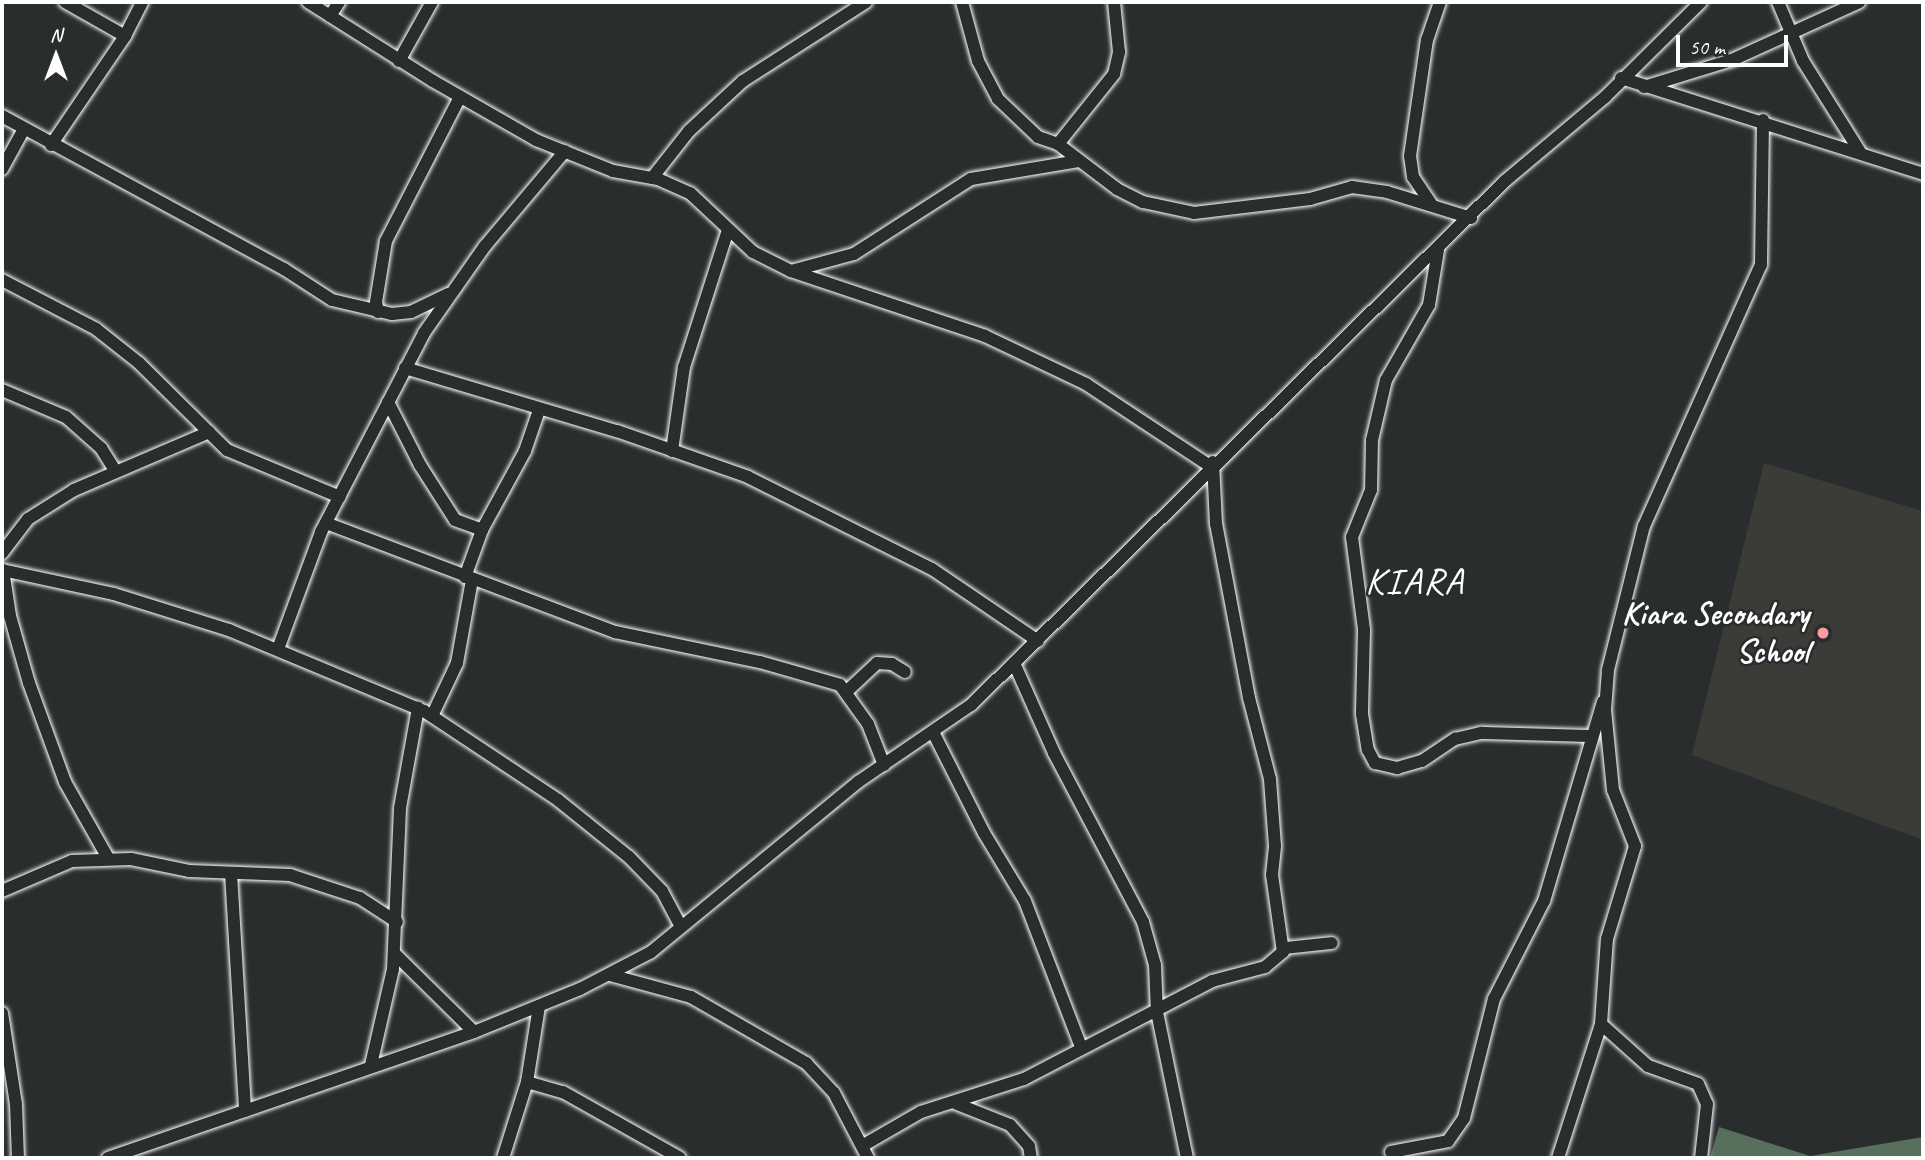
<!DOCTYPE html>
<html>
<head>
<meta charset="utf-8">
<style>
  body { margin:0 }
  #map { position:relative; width:1925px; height:1160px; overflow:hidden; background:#2a2d2e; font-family:Caveat,sans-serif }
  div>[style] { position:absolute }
  .built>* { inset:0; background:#3b3b37 }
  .green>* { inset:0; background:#586f5c }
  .roads { filter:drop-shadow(0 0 2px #fff) drop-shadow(0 0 2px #fff) }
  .minor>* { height:12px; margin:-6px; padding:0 6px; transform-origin:6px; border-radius:6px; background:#2a2d2e }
  .dots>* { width:19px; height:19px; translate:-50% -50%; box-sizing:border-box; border:4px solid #2a2d2e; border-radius:50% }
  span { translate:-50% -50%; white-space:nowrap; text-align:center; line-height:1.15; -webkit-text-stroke:5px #2a2d2e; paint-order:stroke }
  .poi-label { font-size:33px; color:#fff; font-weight:700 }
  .right { translate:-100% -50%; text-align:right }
  .quarter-label { font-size:37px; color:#fff; letter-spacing:2px }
  .frame { position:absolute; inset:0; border:4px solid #fff; pointer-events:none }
  .north { position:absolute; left:21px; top:21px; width:70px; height:70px; -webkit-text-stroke:5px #2a2d2e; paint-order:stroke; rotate:0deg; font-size:19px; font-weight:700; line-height:28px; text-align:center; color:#fff }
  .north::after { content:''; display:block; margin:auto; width:24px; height:32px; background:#fff; clip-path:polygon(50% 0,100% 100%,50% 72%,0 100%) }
  .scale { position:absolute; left:1676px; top:35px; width:112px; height:32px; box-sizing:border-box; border:4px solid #fff; border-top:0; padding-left:9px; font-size:21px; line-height:24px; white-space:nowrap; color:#fff; -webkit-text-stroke:5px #2a2d2e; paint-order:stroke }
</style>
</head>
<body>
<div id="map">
  <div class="built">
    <i style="clip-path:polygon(1764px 463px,1923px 511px,1923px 840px,1692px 755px)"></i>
  </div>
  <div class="green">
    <i style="clip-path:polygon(1719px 1127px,1810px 1156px,1923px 1137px,1923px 1158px,1710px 1158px)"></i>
  </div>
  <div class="roads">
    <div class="minor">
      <i style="left:65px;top:2px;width:69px;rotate:29.5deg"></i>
      <i style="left:308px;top:2px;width:148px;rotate:32.3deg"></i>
      <i style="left:433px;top:81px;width:119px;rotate:29.8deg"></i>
      <i style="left:536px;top:140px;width:83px;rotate:21.9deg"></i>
      <i style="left:613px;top:171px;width:46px;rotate:10.1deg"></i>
      <i style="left:658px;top:179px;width:35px;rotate:24deg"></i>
      <i style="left:690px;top:193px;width:86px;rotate:43.1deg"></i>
      <i style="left:753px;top:252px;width:42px;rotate:26.6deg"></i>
      <i style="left:791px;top:271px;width:205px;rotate:18.5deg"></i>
      <i style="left:985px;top:336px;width:112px;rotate:25.4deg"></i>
      <i style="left:1086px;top:384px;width:149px;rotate:33.5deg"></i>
      <i style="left:962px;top:2px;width:61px;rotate:74.8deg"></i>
      <i style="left:978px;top:61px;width:43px;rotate:62.2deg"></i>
      <i style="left:998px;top:99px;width:55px;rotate:43.5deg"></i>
      <i style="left:1038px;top:137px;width:21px;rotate:19deg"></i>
      <i style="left:1058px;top:144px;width:74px;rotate:37.3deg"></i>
      <i style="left:1117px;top:189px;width:29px;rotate:27deg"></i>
      <i style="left:1143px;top:202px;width:52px;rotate:12.2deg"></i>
      <i style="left:1194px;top:213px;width:117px;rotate:-6.9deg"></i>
      <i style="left:1310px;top:199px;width:44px;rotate:-15.9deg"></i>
      <i style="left:1352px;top:187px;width:35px;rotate:8deg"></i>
      <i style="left:1387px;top:192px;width:88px;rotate:17.2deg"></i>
      <i style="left:1778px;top:2px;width:64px;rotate:67deg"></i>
      <i style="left:1803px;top:61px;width:107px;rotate:57.9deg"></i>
      <i style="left:330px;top:16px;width:17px;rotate:-57deg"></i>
      <i style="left:399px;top:61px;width:68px;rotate:-60.8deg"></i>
      <i style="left:1621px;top:78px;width:317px;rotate:17.6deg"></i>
      <i style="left:1644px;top:87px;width:92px;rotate:-17.1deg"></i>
      <i style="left:1732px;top:60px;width:140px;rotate:-24.5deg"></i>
      <i style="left:2px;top:116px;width:321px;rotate:28.5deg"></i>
      <i style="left:284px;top:269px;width:57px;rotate:32.9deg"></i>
      <i style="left:332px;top:300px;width:62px;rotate:13.1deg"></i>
      <i style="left:392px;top:314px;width:19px;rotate:-6deg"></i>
      <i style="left:411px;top:312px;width:41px;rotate:-25.9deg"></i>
      <i style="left:1058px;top:144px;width:90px;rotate:-51.3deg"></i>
      <i style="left:1114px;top:74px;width:23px;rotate:-77deg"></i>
      <i style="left:1119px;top:52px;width:50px;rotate:-95.7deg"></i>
      <i style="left:51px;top:145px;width:132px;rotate:-55.8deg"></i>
      <i style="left:125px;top:36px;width:38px;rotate:-63deg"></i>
      <i style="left:2px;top:169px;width:46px;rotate:-61.2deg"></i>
      <i style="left:652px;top:178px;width:60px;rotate:-51.8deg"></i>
      <i style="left:689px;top:131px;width:74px;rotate:-42.8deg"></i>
      <i style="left:743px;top:81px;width:146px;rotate:-32.7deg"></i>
      <i style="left:1432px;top:205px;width:34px;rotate:-124deg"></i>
      <i style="left:1413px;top:177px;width:21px;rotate:-98deg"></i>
      <i style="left:1410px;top:156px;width:117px;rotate:-81.7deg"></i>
      <i style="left:1427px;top:40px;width:40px;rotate:-71.1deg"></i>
      <i style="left:1438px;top:250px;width:56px;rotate:99.3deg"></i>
      <i style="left:1429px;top:305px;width:86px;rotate:119.8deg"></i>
      <i style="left:1386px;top:380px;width:62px;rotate:103.1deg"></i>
      <i style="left:1372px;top:440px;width:50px;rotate:91.1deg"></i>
      <i style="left:1371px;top:490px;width:51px;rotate:112deg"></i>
      <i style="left:1352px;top:537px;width:94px;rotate:82.6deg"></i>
      <i style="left:1364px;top:630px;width:84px;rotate:91.4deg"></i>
      <i style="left:1362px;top:714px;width:36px;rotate:81deg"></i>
      <i style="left:1368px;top:750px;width:15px;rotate:62deg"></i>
      <i style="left:1375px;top:763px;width:23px;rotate:13deg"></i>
      <i style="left:1397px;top:768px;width:26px;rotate:-16deg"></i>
      <i style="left:1422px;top:761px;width:40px;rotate:-34deg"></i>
      <i style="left:1455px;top:739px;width:28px;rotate:-13deg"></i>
      <i style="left:1482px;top:733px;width:109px;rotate:1.6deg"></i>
      <i style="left:791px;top:271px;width:65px;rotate:-15.1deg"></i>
      <i style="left:854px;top:254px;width:139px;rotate:-32.7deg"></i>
      <i style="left:971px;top:179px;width:109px;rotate:-9.5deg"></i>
      <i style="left:2px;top:280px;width:106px;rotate:27.5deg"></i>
      <i style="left:96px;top:329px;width:55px;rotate:38.3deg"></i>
      <i style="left:139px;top:363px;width:124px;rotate:44.7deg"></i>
      <i style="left:227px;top:450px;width:122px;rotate:22.6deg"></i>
      <i style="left:378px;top:312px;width:10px;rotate:-101deg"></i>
      <i style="left:376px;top:302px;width:62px;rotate:-80.7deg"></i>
      <i style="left:386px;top:241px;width:162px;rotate:-62.8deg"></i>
      <i style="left:405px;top:368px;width:221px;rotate:16.6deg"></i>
      <i style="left:617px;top:431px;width:139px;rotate:19.3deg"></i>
      <i style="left:748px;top:477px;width:206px;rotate:26.6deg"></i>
      <i style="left:932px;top:569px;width:128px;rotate:34.2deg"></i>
      <i style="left:2px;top:390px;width:69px;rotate:22.9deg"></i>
      <i style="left:66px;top:417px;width:47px;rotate:41.5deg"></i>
      <i style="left:101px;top:448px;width:26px;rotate:58deg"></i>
      <i style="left:388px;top:402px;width:71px;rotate:63.1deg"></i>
      <i style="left:420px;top:465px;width:65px;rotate:57.5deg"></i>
      <i style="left:455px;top:520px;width:29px;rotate:20deg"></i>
      <i style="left:672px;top:451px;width:85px;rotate:-81.9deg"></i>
      <i style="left:684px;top:367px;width:144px;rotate:-72.2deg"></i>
      <i style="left:326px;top:523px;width:309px;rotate:20.7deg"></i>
      <i style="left:615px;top:632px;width:148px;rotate:11.7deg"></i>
      <i style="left:760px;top:662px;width:83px;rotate:16deg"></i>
      <i style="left:840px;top:685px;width:48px;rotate:54.3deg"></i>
      <i style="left:868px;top:724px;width:44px;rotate:68.7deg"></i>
      <i style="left:2px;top:553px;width:43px;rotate:-52.6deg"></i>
      <i style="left:28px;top:519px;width:54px;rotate:-32.2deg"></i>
      <i style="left:74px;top:490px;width:147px;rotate:-23.2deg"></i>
      <i style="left:2px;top:570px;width:115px;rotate:12.1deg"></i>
      <i style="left:114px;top:594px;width:121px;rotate:17.4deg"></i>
      <i style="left:229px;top:630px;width:211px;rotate:22.6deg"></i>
      <i style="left:424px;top:711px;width:161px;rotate:33.6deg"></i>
      <i style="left:558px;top:800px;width:91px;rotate:38.8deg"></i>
      <i style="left:629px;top:857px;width:47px;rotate:45.9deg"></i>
      <i style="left:662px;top:891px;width:40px;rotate:62deg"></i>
      <i style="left:3px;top:570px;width:47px;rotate:81.3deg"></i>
      <i style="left:10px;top:616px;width:70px;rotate:74.2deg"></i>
      <i style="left:29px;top:683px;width:105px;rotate:70deg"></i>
      <i style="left:65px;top:782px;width:87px;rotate:60.5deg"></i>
      <i style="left:465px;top:577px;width:50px;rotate:-70.1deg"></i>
      <i style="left:482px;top:530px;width:90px;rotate:-61.4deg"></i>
      <i style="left:525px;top:451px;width:43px;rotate:-71.1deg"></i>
      <i style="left:278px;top:649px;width:125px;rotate:-69.8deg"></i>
      <i style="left:321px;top:532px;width:224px;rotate:-62.6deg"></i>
      <i style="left:424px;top:333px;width:106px;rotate:-55deg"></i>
      <i style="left:485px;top:246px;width:124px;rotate:-49.9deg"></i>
      <i style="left:1014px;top:663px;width:98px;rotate:66deg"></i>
      <i style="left:1054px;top:753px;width:191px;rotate:62.2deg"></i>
      <i style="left:1143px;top:922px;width:45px;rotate:74.4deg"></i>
      <i style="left:1155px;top:965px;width:47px;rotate:87.6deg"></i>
      <i style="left:1157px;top:1012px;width:149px;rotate:78.4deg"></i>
      <i style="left:846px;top:692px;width:42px;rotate:-43.1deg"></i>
      <i style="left:877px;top:663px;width:15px;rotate:4deg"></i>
      <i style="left:892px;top:664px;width:15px;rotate:32deg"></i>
      <i style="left:432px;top:716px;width:59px;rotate:-64.7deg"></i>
      <i style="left:457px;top:663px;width:84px;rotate:-79.8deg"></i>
      <i style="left:933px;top:732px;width:113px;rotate:63.2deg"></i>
      <i style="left:984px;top:833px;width:79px;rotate:58.9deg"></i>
      <i style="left:1025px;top:901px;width:156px;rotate:69deg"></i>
      <i style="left:231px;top:873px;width:238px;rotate:86.6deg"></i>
      <i style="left:2px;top:891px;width:76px;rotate:-23.2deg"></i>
      <i style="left:72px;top:861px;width:59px;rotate:-1.9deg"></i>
      <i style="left:131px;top:859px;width:59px;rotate:11.7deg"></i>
      <i style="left:189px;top:871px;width:101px;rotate:2.3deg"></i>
      <i style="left:290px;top:875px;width:74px;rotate:18.2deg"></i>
      <i style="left:360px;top:898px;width:44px;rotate:33deg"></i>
      <i style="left:1285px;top:948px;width:47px;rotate:-6.1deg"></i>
      <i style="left:394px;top:953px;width:112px;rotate:44.6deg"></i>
      <i style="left:610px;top:975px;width:84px;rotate:15.2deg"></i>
      <i style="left:691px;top:997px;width:133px;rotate:29.9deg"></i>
      <i style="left:806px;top:1063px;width:41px;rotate:47deg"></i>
      <i style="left:834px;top:1093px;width:73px;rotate:62.4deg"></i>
      <i style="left:2px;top:1013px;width:92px;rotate:81.3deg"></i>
      <i style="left:16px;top:1104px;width:54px;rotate:87.9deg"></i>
      <i style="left:1601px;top:1024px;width:63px;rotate:41.8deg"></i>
      <i style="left:1648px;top:1066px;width:53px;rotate:19.8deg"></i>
      <i style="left:1698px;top:1084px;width:22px;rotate:66deg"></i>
      <i style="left:1707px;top:1104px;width:54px;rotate:96.3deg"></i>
      <i style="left:371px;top:1065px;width:98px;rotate:-77.1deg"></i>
      <i style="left:393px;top:969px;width:161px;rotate:-87.5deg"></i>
      <i style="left:400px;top:808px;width:102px;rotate:-79.8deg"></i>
      <i style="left:527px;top:1082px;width:37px;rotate:16deg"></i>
      <i style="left:563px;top:1092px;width:134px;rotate:29.4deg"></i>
      <i style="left:957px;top:1104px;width:57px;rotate:21.6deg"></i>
      <i style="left:1010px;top:1125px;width:28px;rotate:48deg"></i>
      <i style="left:1029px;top:1146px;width:12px;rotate:81deg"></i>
      <i style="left:862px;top:1146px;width:68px;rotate:-30deg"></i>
      <i style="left:921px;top:1112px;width:108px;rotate:-17.8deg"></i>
      <i style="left:1024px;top:1079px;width:212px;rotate:-27.5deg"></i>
      <i style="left:1212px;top:981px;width:55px;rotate:-14.8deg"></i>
      <i style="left:1265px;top:967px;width:23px;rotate:-40deg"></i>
      <i style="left:1283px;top:952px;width:78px;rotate:-98.1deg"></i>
      <i style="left:1272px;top:875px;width:29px;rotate:-84deg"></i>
      <i style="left:1275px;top:846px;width:67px;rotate:-94.3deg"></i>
      <i style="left:1270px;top:779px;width:84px;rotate:-104.5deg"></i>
      <i style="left:1249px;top:698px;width:177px;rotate:-100.7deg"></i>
      <i style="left:1216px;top:524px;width:62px;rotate:-92.8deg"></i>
      <i style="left:1391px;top:1152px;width:58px;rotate:-10.9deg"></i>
      <i style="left:1448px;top:1141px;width:28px;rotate:-55deg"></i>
      <i style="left:1464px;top:1118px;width:123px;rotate:-75.9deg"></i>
      <i style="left:1494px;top:999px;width:110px;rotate:-63deg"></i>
      <i style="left:1544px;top:901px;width:208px;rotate:-73.5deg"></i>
      <i style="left:108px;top:1158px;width:387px;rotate:-19deg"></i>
      <i style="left:474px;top:1032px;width:114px;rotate:-22.1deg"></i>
      <i style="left:580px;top:989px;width:80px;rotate:-27.5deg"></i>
      <i style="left:651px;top:952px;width:268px;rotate:-39.4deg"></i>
      <i style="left:858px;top:782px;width:137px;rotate:-34.3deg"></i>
      <i style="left:971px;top:705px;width:748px;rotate:-44.46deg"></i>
      <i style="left:1505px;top:181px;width:131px;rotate:-40deg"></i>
      <i style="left:1605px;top:97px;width:135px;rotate:-44.7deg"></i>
      <i style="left:503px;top:1158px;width:80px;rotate:-72.5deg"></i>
      <i style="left:527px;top:1082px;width:77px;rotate:-81deg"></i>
      <i style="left:1558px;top:1158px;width:141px;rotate:-72.2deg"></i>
      <i style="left:1601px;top:1024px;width:85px;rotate:-86deg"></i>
      <i style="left:1607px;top:939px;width:97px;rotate:-73.2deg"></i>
      <i style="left:1635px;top:846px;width:60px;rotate:-111.4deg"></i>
      <i style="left:1613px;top:790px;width:80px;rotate:-95.7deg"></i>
      <i style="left:1605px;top:710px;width:40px;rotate:-85.7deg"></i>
      <i style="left:1608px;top:670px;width:148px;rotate:-76deg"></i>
      <i style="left:1644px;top:526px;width:286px;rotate:-65.9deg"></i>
      <i style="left:1761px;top:265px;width:145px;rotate:-89.2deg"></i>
    </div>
  </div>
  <div class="dots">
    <i style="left:1823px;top:633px;background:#ff9aa2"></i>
  </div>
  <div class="poi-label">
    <span class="right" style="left:1809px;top:633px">Kiara Secondary<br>School</span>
  </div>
  <div class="quarter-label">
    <span style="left:1415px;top:581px">KIARA</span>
  </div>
  <div class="frame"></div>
  <div class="north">N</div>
  <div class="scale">50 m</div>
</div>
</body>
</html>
